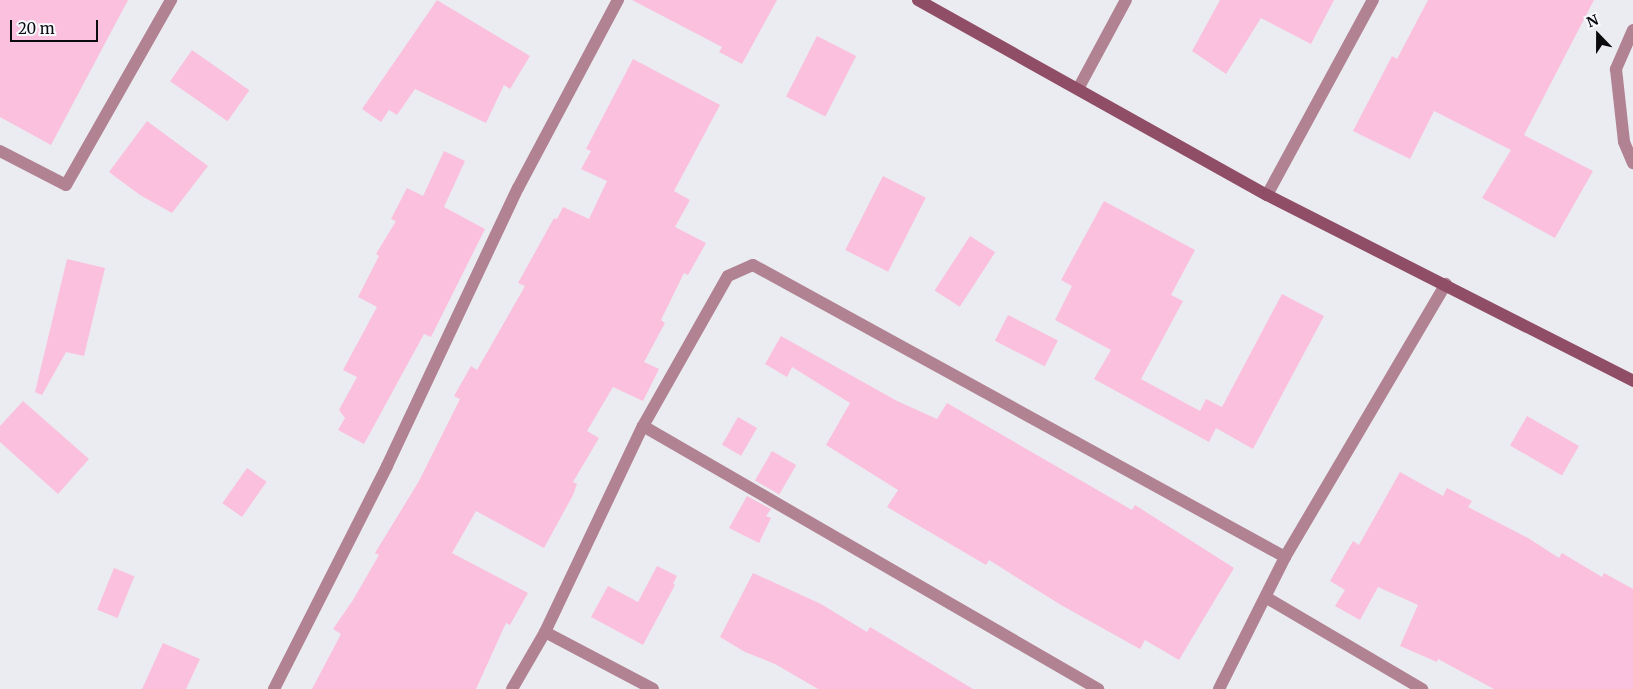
<!DOCTYPE html>
<html>
<head>
<meta charset="utf-8">
<style>
  body { margin:0 }
  #map { position:relative; width:1633px; height:689px; overflow:hidden; background:#ebecf1; font-family:Merriweather,serif }
  div>[style] { position:absolute }
  .building>* { inset:0; background:#fac0de; transform-origin:0 0 }
  .street>* { height:12px; margin:-6px; padding:0 6px; transform-origin:6px; border-radius:6px; background:#b18291 }
  .secondary>* { height:12px; margin:-6px; padding:0 6px; transform-origin:6px; border-radius:6px; background:#904e66 }
  span { translate:-50% -50%; white-space:nowrap; text-align:center; line-height:1.15; -webkit-text-stroke:4.5px #f8f9fe; paint-order:stroke }
  .north { position:absolute; left:1573px; top:10px; width:50px; height:50px; -webkit-text-stroke:4px #f8f9fe; paint-order:stroke; rotate:338deg; font-size:14px; font-weight:700; line-height:20px; text-align:center; color:#0b0b0d }
  .north::after { content:''; display:block; margin:auto; width:18px; height:22px; background:#0b0b0d; clip-path:polygon(50% 0,100% 100%,50% 72%,0 100%) }
  .scale { position:absolute; left:10px; top:20px; width:88px; height:22px; box-sizing:border-box; border:2px solid #0b0b0d; border-top:0; padding-left:6px; font-size:15px; line-height:18px; white-space:nowrap; color:#0b0b0d; -webkit-text-stroke:4px #f8f9fe; paint-order:stroke }
</style>
</head>
<body>
<div id="map">
  <div class="building">
    <i style="clip-path:polygon(0 0,128px 0,51px 145px,0 117px)"></i>
    <i style="clip-path:polygon(437px 0,530px 56px,510px 89px,504px 85px,486px 123px,415px 89px,397px 115px,389px 110px,381px 122px,362px 109px)"></i>
    <i style="clip-path:polygon(632px 0,777px 0,742px 64px,719px 52px,722px 47px)"></i>
    <i style="clip-path:polygon(1220px 0,1334px 0,1311px 44px,1261px 18px,1226px 74px,1192px 51px)"></i>
    <i style="clip-path:polygon(1428px 0,1594px 0,1524px 135px,1593px 171px,1555px 238px,1482px 198px,1511px 150px,1434px 111px,1410px 159px,1353px 131px,1392px 56px,1397px 59px)"></i>
    <i style="left:817px;top:36px;width:44px;height:68px;rotate:27deg"></i>
    <i style="left:192px;top:50px;width:70px;height:38px;rotate:35deg"></i>
    <i style="clip-path:polygon(633px 59px,720px 105px,674px 191px,690px 200px,675px 227px,706px 243px,688px 275px,684px 273px,661px 320px,665px 323px,644px 362px,659px 369px,643px 401px,613px 387px,587px 431px,599px 438px,573px 482px,577px 484px,573px 495px,544px 548px,476px 511px,452px 553px,528px 593px,510px 625px,506px 623px,476px 689px,312px 689px,341px 634px,333px 629px,353px 600px,379px 555px,375px 553px,419px 481px,460px 399px,454px 396px,471px 366px,477px 370px,525px 286px,518px 283px,554px 218px,557px 219px,563px 207px,589px 219px,607px 181px,581px 169px,591px 151px,586px 149px)"></i>
    <i style="clip-path:polygon(147px 121px,208px 166px,172px 213px,140px 195px,109px 172px)"></i>
    <i style="clip-path:polygon(444px 151px,465px 161px,444px 207px,485px 229px,431px 337px,424px 334px,364px 444px,338px 430px,345px 418px,339px 410px,357px 377px,343px 370px,377px 307px,358px 297px,379px 256px,376px 254px,396px 221px,391px 219px,407px 188px,423px 196px)"></i>
    <i style="left:883px;top:176px;width:48px;height:83px;rotate:27deg"></i>
    <i style="clip-path:polygon(1104px 201px,1195px 250px,1171px 295px,1183px 301px,1141px 379px,1200px 411px,1206px 399px,1222px 407px,1282px 294px,1324px 316px,1253px 449px,1216px 428px,1209px 442px,1094px 379px,1111px 350px,1055px 320px,1072px 286px,1061px 280px)"></i>
    <i style="left:970px;top:236px;width:30px;height:65px;rotate:33deg"></i>
    <i style="clip-path:polygon(67px 259px,105px 268px,84px 356px,66px 352px,42px 395px,35px 392px)"></i>
    <i style="left:1008px;top:315px;width:56px;height:29px;rotate:27deg"></i>
    <i style="clip-path:polygon(781px 336px,897px 401px,937px 419px,947px 403px,1132px 510px,1135px 505px,1234px 568px,1179px 660px,1145px 640px,1140px 649px,1061px 605px,989px 560px,986px 565px,887px 507px,898px 490px,826px 445px,850px 403px,792px 367px,787px 377px,765px 364px)"></i>
    <i style="clip-path:polygon(23px 401px,89px 459px,58px 494px,0 442px,0 426px)"></i>
    <i style="left:1527px;top:416px;width:60px;height:34px;rotate:30deg"></i>
    <i style="left:738px;top:417px;width:22px;height:32px;rotate:30deg"></i>
    <i style="left:772px;top:451px;width:28px;height:34px;rotate:30deg"></i>
    <i style="left:247px;top:468px;width:24px;height:43px;rotate:35deg"></i>
    <i style="clip-path:polygon(1400px 472px,1443px 496px,1447px 488px,1472px 501px,1468px 507px,1528px 538px,1559px 558px,1562px 553px,1602px 577px,1604px 573px,1633px 589px,1633px 689px,1494px 689px,1438px 659px,1437px 662px,1400px 646px,1418px 605px,1378px 587px,1360px 620px,1335px 606px,1345px 590px,1330px 581px,1353px 541px,1359px 545px)"></i>
    <i style="clip-path:polygon(747px 496px,771px 509px,766px 516px,771px 518px,759px 543px,729px 528px)"></i>
    <i style="clip-path:polygon(657px 566px,677px 576px,673px 584px,675px 585px,643px 645px,591px 617px,608px 586px,638px 602px)"></i>
    <i style="left:114px;top:568px;width:22px;height:45px;rotate:22deg"></i>
    <i style="clip-path:polygon(753px 573px,821px 604px,867px 632px,870px 627px,973px 689px,818px 689px,775px 664px,745px 652px,720px 637px)"></i>
    <i style="clip-path:polygon(163px 643px,200px 659px,186px 689px,142px 689px)"></i>
  </div>
  <div class="street">
    <i style="left:1633px;top:30px;width:43px;rotate:113.6deg"></i>
    <i style="left:1616px;top:69px;width:73px;rotate:83.7deg"></i>
    <i style="left:1624px;top:142px;width:23px;rotate:67deg"></i>
    <i style="left:1078px;top:89px;width:101px;rotate:-61.7deg"></i>
    <i style="left:0;top:151px;width:74px;rotate:27.3deg"></i>
    <i style="left:66px;top:185px;width:213px;rotate:-60.4deg"></i>
    <i style="left:1267px;top:195px;width:222px;rotate:-61.5deg"></i>
    <i style="left:643px;top:426px;width:526px;rotate:30.03deg"></i>
    <i style="left:1267px;top:598px;width:180px;rotate:30.4deg"></i>
    <i style="left:545px;top:632px;width:122px;rotate:27.8deg"></i>
    <i style="left:274px;top:689px;width:250px;rotate:-63.1deg"></i>
    <i style="left:387px;top:466px;width:307px;rotate:-64.8deg"></i>
    <i style="left:518px;top:188px;width:213px;rotate:-62deg"></i>
    <i style="left:512px;top:689px;width:66px;rotate:-59.9deg"></i>
    <i style="left:545px;top:632px;width:228px;rotate:-64.6deg"></i>
    <i style="left:643px;top:426px;width:172px;rotate:-60.5deg"></i>
    <i style="left:728px;top:276px;width:27px;rotate:-24deg"></i>
    <i style="left:753px;top:265px;width:607px;rotate:28.76deg"></i>
    <i style="left:1219px;top:689px;width:148px;rotate:-63.4deg"></i>
    <i style="left:1285px;top:557px;width:317px;rotate:-59.5deg"></i>
  </div>
  <div class="secondary">
    <i style="left:918px;top:0;width:400px;rotate:29.2deg"></i>
    <i style="left:1267px;top:195px;width:411px;rotate:26.9deg"></i>
  </div>
  <div class="north">N</div>
  <div class="scale">20 m</div>
</div>
</body>
</html>
